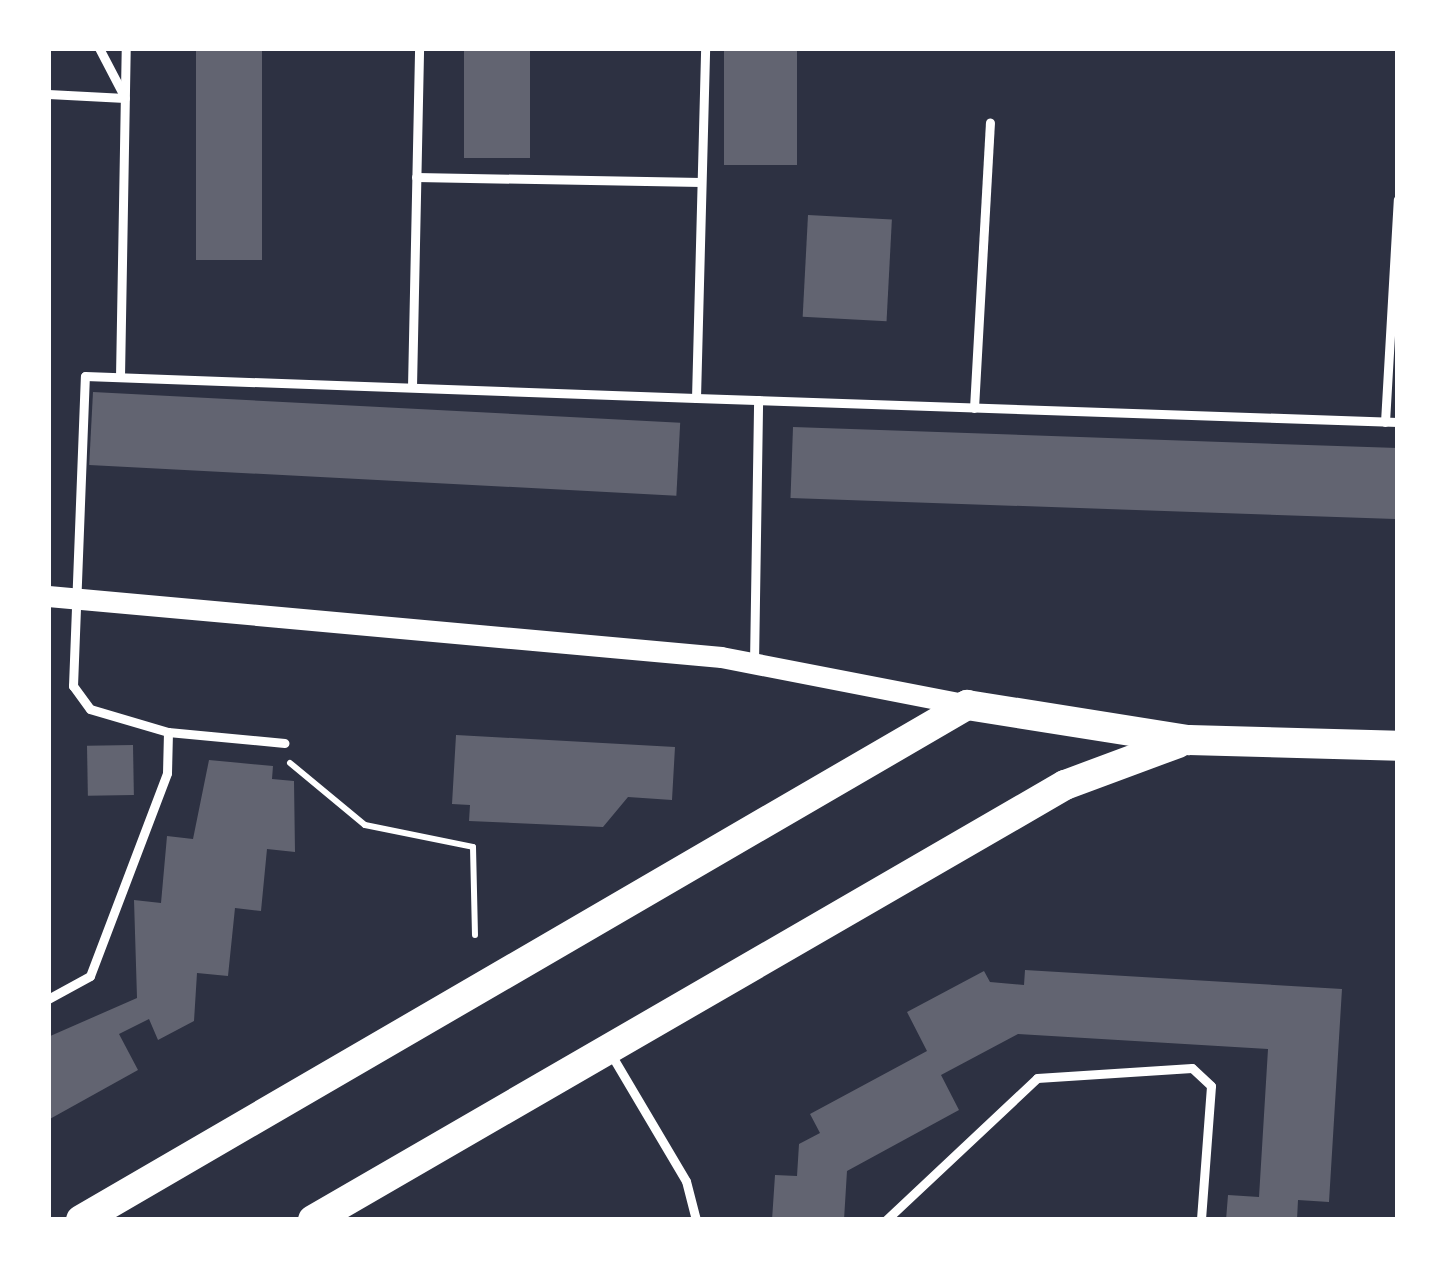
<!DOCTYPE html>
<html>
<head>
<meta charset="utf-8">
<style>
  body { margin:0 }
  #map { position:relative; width:1446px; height:1268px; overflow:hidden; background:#2d3142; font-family:"DejaVu Sans",sans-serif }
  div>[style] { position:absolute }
  .building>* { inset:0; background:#626471; transform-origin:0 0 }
  .path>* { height:6px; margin:-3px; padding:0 3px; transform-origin:3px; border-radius:3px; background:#fff }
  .service>* { height:9px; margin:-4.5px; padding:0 4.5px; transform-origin:4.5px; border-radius:4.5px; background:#fff }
  .tertiary>* { height:21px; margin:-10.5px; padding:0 10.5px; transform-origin:10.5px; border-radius:10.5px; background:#fff }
  .primary>* { height:30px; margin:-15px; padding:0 15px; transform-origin:15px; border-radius:15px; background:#fff }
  span { translate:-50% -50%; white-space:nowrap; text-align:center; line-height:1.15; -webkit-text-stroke:12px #fff; paint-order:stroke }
  .frame { position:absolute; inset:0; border:51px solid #fff; pointer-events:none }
</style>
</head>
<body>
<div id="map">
  <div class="building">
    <i style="left:196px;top:48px;width:66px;height:212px"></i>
    <i style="left:464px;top:48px;width:66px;height:110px"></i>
    <i style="left:724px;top:48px;width:73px;height:117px"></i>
    <i style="left:808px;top:215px;width:84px;height:102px;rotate:3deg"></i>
    <i style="left:93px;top:392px;width:588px;height:73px;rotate:3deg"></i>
    <i style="left:793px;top:427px;width:605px;height:71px;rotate:2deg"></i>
    <i style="clip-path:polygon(456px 735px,675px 747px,672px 800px,628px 797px,603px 827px,469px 821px,470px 805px,452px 804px)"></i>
    <i style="left:133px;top:745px;width:50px;height:46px;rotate:89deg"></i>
    <i style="clip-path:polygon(209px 760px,273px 766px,272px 779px,294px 781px,295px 852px,267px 849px,261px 911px,235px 908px,228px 976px,197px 973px,194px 1021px,158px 1040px,149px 1019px,119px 1034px,138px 1070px,48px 1120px,48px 1037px,137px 998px,134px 900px,161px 903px,167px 836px,193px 839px)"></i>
    <i style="clip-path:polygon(1025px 970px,1342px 989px,1329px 1202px,1298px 1200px,1297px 1220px,1226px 1220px,1228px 1195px,1259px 1197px,1268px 1049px,1018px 1034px,941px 1075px,959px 1110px,847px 1171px,844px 1220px,772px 1220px,775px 1175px,797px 1176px,799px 1144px,820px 1133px,810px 1114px,927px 1051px,907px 1012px,984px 971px,990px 982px,1024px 985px)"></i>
  </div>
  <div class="path">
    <i style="left:290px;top:763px;width:97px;rotate:39.6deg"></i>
    <i style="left:365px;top:825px;width:110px;rotate:11.5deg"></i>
    <i style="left:473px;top:847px;width:88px;rotate:88.7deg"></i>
  </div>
  <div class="service">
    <i style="left:99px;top:48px;width:52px;rotate:62.4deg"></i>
    <i style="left:48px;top:94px;width:77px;rotate:3deg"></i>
    <i style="left:416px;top:177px;width:285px;rotate:1deg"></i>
    <i style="left:120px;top:377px;width:329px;rotate:-89deg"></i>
    <i style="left:412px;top:387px;width:339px;rotate:-88.8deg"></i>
    <i style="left:696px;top:398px;width:702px;rotate:1.96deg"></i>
    <i style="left:974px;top:408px;width:286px;rotate:-86.8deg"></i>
    <i style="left:1385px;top:422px;width:223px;rotate:-86.7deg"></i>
    <i style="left:754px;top:663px;width:263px;rotate:-89.1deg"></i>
    <i style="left:168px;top:732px;width:117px;rotate:5.4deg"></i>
    <i style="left:48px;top:999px;width:48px;rotate:-28.7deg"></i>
    <i style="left:90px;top:976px;width:217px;rotate:-69.2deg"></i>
    <i style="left:167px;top:773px;width:41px;rotate:-88.6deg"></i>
    <i style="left:168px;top:732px;width:81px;rotate:-163.6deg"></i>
    <i style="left:90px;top:709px;width:29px;rotate:-126deg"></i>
    <i style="left:73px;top:686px;width:310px;rotate:-87.8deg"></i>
    <i style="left:85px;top:376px;width:611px;rotate:2.06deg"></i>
    <i style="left:696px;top:398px;width:350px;rotate:-88.5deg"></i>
    <i style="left:612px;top:1056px;width:145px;rotate:59.4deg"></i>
    <i style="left:686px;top:1181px;width:40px;rotate:75.6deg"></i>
    <i style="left:886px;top:1220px;width:207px;rotate:-43.2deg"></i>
    <i style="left:1037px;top:1078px;width:155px;rotate:-3.7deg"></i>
    <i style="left:1192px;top:1068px;width:26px;rotate:43deg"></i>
    <i style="left:1211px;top:1086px;width:134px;rotate:94.3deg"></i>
  </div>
  <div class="tertiary">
    <i style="left:48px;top:596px;width:676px;rotate:5.18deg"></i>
    <i style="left:721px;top:657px;width:251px;rotate:11deg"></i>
  </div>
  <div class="primary">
    <i style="left:81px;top:1220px;width:1025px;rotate:-30.17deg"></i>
    <i style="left:967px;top:705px;width:225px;rotate:9deg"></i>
    <i style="left:1189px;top:740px;width:209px;rotate:1.6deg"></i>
    <i style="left:313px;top:1220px;width:869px;rotate:-30.05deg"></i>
    <i style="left:1065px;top:785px;width:121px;rotate:-20.4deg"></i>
  </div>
  <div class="frame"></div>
</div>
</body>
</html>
